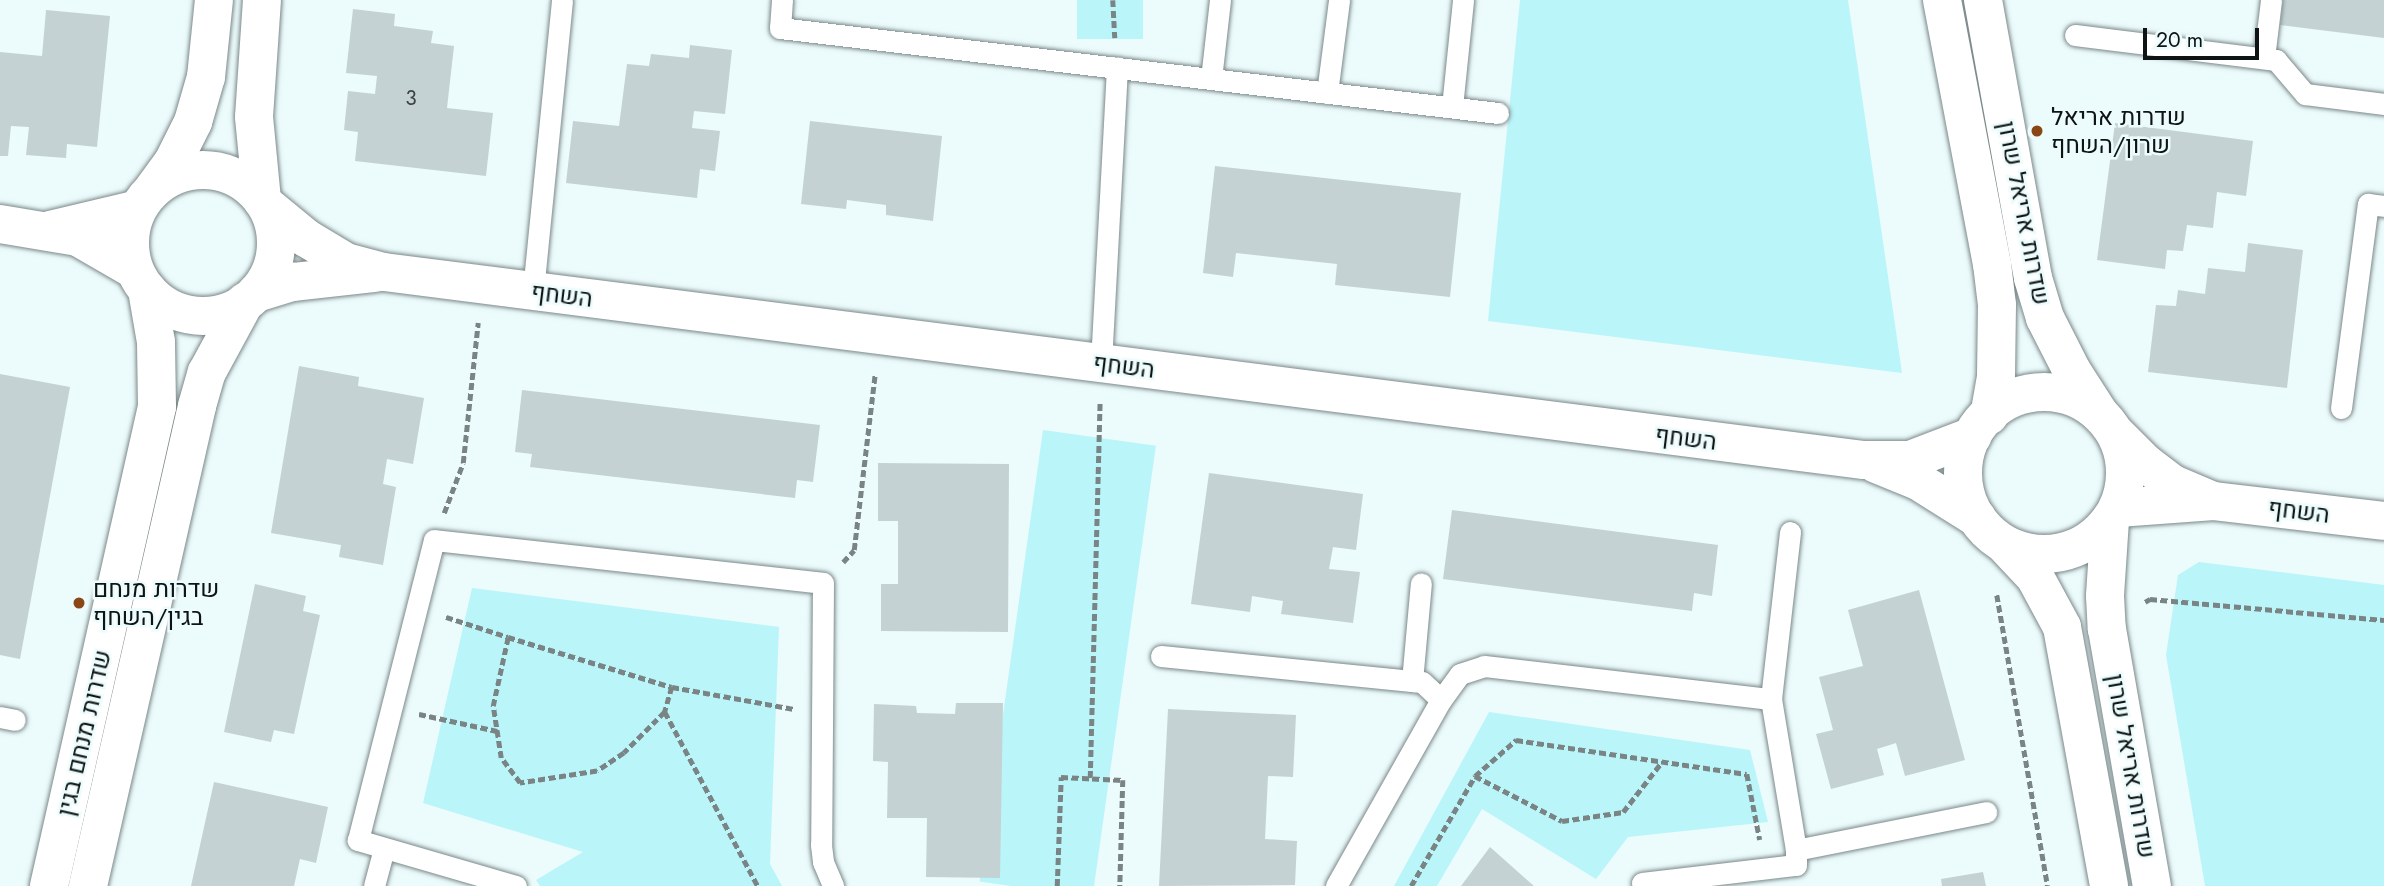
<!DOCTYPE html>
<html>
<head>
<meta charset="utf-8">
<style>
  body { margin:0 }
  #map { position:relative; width:2384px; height:886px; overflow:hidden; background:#ecfbfc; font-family:Jost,Heebo,sans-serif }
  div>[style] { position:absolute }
  .green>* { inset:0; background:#baf5fa; transform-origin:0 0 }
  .building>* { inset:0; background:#c4d2d3 }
  .path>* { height:4.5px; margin-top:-2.25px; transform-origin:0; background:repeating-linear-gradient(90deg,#7a8484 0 7px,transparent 0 10.5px) }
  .roads { filter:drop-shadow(0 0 2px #7b8889) drop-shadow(0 0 2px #7b8889) }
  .service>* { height:21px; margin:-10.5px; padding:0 10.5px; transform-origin:10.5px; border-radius:10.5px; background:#fff }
  .minor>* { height:38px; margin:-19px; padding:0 19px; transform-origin:19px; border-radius:19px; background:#fff }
  .tertiary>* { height:38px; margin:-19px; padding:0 19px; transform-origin:19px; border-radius:19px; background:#fff }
  .tertiary>.ring { margin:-19px; padding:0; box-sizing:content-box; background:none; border:38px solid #fff; border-radius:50% }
  .dots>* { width:19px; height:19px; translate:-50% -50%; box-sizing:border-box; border:4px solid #ecfbfc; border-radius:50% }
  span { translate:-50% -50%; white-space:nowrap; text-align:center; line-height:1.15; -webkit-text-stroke:5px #ecfbfc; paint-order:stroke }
  .number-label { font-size:21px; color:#3c4343 }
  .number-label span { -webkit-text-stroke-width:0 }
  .poi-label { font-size:24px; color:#0e1313 }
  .left { translate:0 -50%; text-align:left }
  .street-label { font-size:24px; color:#0e1313 }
  .scale { position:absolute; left:2143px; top:28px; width:116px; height:32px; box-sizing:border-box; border:4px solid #0e1313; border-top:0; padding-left:9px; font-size:21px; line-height:24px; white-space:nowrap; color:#0e1313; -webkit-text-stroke:5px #ecfbfc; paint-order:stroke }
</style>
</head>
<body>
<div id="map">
  <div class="green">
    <i style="left:1077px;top:0;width:66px;height:39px"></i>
    <i style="clip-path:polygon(1520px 0,1848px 0,1902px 373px,1488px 321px)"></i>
    <i style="left:1043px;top:430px;width:114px;height:456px;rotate:8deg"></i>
    <i style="clip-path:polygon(2199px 562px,2384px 585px,2384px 886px,2205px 886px,2166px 655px,2178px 575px)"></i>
    <i style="clip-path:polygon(472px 588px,779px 627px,770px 864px,782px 886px,540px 886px,536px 880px,583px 852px,423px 803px)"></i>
    <i style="clip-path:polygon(1489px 712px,1750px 750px,1768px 822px,1628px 837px,1596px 879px,1482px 809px,1437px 886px,1394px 886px)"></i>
  </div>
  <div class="building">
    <i style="clip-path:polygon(2283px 0,2384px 0,2384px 38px,2280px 25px)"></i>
    <i style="clip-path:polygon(353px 9px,395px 14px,394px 26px,433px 31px,431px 43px,454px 46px,447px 108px,493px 113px,486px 176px,355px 161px,358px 132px,344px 130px,348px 91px,375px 94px,377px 76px,346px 73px)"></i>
    <i style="clip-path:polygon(46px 10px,110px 16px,97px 147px,67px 144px,66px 158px,26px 155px,29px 127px,11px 126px,8px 156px,0 156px,0 52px,42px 56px)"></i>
    <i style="clip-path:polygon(690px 45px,732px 50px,725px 114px,694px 111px,692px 128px,720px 131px,715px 171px,700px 169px,697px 198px,566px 183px,573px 121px,619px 126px,627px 64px,649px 66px,651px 54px,689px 58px)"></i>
    <i style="clip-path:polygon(810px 121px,942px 136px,933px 221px,886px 215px,886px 205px,847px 200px,846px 209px,801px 204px)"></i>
    <i style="clip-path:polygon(2115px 123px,2253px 141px,2246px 196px,2217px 192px,2213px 228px,2187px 225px,2183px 251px,2167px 250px,2165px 269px,2097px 260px)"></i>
    <i style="clip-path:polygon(1215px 166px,1461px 193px,1450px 297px,1335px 285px,1337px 264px,1236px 253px,1233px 277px,1203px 273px)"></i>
    <i style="clip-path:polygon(2248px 243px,2303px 250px,2287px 388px,2148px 372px,2156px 305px,2176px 306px,2178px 290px,2205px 294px,2208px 268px,2245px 272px)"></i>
    <i style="clip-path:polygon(299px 366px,359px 377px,358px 386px,424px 398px,413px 464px,387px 459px,383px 484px,396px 487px,383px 565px,339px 557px,341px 545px,271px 533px)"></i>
    <i style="clip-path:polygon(0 374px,70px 387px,20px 659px,0 655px)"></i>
    <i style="clip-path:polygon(522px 390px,820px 425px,813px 482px,797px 480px,795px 498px,530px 467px,532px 454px,515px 452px)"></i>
    <i style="clip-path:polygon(878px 463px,1009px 464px,1008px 632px,881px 631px,881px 584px,898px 584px,898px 521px,878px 521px)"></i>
    <i style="clip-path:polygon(1209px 473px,1363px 494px,1356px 550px,1333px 547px,1329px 569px,1360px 572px,1353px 623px,1281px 614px,1283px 601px,1252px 596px,1250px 612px,1191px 604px)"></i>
    <i style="clip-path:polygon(1452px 510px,1718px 545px,1712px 596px,1694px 593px,1692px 611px,1443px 579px)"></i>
    <i style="clip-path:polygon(255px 584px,306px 596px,303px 611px,320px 615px,294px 734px,274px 730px,271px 742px,224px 732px)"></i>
    <i style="clip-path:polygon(1919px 590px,1965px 760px,1905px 776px,1896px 743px,1877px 749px,1884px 775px,1831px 789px,1816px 734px,1833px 730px,1819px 677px,1863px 666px,1848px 610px)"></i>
    <i style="clip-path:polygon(956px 703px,1003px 703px,1000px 878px,926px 877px,927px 818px,887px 818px,888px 762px,873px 761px,874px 704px,916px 706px,917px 713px,955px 714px)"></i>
    <i style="clip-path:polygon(1168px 709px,1296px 715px,1293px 777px,1268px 776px,1265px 839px,1297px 841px,1295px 885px,1159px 886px)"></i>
    <i style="clip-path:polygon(214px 782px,328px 807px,316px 863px,300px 859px,294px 886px,191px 886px)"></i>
    <i style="clip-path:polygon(1490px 847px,1534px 886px,1461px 886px)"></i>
    <i style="clip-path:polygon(1983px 872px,1986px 886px,1942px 886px,1941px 879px)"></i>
  </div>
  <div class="path">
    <i style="left:1113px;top:0;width:38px;rotate:87deg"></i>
    <i style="left:444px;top:513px;width:53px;rotate:-69.2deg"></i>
    <i style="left:463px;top:463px;width:141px;rotate:-83.9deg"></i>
    <i style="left:843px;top:562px;width:16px;rotate:-47deg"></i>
    <i style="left:854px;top:550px;width:178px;rotate:-83.2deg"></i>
    <i style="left:1997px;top:595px;width:295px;rotate:80.1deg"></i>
    <i style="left:2145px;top:602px;width:6px;rotate:-31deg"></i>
    <i style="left:2150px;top:599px;width:235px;rotate:5.1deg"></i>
    <i style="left:446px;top:617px;width:65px;rotate:17.9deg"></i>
    <i style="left:672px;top:687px;width:26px;rotate:106deg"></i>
    <i style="left:665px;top:712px;width:197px;rotate:61.9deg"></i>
    <i style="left:665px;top:712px;width:58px;rotate:135deg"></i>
    <i style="left:624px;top:753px;width:32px;rotate:146deg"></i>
    <i style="left:597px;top:771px;width:78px;rotate:171.1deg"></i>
    <i style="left:520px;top:783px;width:31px;rotate:-127deg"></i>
    <i style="left:501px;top:758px;width:53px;rotate:-98.7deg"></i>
    <i style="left:493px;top:706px;width:71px;rotate:-77.7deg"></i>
    <i style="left:508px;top:637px;width:171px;rotate:17deg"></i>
    <i style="left:672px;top:687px;width:124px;rotate:10.2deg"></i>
    <i style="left:419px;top:714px;width:80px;rotate:12.3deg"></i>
    <i style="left:1475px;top:776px;width:98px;rotate:27.3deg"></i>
    <i style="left:1562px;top:821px;width:62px;rotate:-8.4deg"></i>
    <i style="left:1623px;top:812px;width:62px;rotate:-52.2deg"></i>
    <i style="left:1090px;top:778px;width:377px;rotate:-88.5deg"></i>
    <i style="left:1057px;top:886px;width:109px;rotate:-87.9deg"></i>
    <i style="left:1061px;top:777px;width:62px;rotate:2.8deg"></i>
    <i style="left:1123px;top:780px;width:106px;rotate:91.6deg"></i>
    <i style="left:1411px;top:886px;width:127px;rotate:-59.8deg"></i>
    <i style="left:1475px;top:776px;width:55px;rotate:-41.3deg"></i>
    <i style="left:1516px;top:740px;width:233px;rotate:8.4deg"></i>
    <i style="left:1747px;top:774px;width:67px;rotate:78.9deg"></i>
  </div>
  <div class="roads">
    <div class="service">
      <i style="left:782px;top:0;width:28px;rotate:94deg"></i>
      <i style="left:780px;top:28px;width:723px;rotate:6.75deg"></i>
      <i style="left:2075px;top:35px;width:203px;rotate:7.1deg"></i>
      <i style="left:2276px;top:60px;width:45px;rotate:49.5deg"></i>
      <i style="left:2305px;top:94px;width:80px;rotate:7.2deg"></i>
      <i style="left:2264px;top:58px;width:58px;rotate:-83.1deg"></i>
      <i style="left:1211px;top:79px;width:80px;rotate:-83.5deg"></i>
      <i style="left:1327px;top:93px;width:94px;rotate:-82.6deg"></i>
      <i style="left:1452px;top:107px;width:108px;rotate:-84.1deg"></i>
      <i style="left:533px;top:291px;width:292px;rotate:-84.3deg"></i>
      <i style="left:1101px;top:363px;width:296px;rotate:-86.9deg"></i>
      <i style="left:2341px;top:408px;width:206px;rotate:-82.5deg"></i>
      <i style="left:2368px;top:204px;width:16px;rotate:7deg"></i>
      <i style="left:1161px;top:656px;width:262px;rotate:5.7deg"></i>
      <i style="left:1422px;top:682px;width:26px;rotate:43deg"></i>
      <i style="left:1412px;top:681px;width:98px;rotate:-84.8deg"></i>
      <i style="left:0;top:717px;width:15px;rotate:11deg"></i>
      <i style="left:1796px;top:850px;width:194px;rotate:-11.3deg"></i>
      <i style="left:1642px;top:883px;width:155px;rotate:-6.7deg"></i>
      <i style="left:1796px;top:865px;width:15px;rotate:-90deg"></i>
      <i style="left:1796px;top:850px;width:153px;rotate:-99.4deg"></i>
      <i style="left:1771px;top:699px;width:168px;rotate:-83.5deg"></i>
      <i style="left:374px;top:886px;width:39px;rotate:-75deg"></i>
      <i style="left:516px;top:886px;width:165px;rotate:-163.8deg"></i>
      <i style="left:358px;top:840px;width:309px;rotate:-75.8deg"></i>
      <i style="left:434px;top:540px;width:391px;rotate:6.3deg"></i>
      <i style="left:823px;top:583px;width:262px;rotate:90.4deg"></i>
      <i style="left:821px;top:845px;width:17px;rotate:83deg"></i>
      <i style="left:823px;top:862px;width:26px;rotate:67deg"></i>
      <i style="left:1336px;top:886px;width:214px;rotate:-60.6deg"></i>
      <i style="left:1441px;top:700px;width:32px;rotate:-54deg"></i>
      <i style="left:1460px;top:674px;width:25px;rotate:-18deg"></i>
      <i style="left:1484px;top:666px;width:289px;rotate:6.6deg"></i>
    </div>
    <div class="minor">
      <i style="left:267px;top:206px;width:50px;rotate:39.4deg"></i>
      <i style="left:306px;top:238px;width:47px;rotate:31deg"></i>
      <i style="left:346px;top:262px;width:39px;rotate:15deg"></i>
      <i style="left:384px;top:272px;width:1492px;rotate:7.24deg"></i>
      <i style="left:1864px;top:460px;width:46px"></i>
      <i style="left:1910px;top:460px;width:67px;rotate:-20.9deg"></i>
      <i style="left:0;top:224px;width:79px;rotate:9.5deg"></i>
      <i style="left:78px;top:237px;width:64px;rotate:30.2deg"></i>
      <i style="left:50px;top:230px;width:90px;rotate:-13.4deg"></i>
      <i style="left:256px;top:293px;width:39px;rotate:-17deg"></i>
      <i style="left:293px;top:282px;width:82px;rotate:-6.3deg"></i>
      <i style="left:2116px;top:434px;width:41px;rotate:45deg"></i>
      <i style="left:2145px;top:463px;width:35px;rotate:37deg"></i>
      <i style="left:2173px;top:484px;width:39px;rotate:23deg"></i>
      <i style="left:1876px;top:464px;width:45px;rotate:22deg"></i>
      <i style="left:1918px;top:481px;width:70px;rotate:32.1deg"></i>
      <i style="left:2118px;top:508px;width:96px;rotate:-4.2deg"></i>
      <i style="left:2214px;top:501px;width:171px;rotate:6.7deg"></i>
    </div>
    <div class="tertiary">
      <i style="left:1942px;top:0;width:269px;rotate:79.3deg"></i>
      <i style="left:1992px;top:264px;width:41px;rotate:83deg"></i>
      <i style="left:1997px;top:305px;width:72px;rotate:90.8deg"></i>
      <i style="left:1996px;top:377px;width:39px;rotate:100deg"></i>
      <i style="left:1983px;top:0;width:282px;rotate:79.8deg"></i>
      <i style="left:2033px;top:278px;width:42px;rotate:73.3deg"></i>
      <i style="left:2045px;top:318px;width:59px;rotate:63deg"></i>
      <i style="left:2072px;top:371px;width:50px;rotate:57.3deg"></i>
      <i class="ring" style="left:130px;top:170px;width:108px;height:108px"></i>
      <i style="left:154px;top:188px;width:32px;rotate:-54deg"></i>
      <i style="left:173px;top:162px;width:45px;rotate:-63.4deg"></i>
      <i style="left:193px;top:122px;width:47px;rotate:-73.9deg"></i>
      <i style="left:206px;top:77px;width:77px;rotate:-84.1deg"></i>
      <i style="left:262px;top:200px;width:83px;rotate:-95.5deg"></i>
      <i style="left:254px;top:117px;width:117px;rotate:-86.1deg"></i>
      <i class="ring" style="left:1963px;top:392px;width:124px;height:124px"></i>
      <i style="left:2110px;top:520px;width:76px;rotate:93.8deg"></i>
      <i style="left:2105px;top:596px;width:33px;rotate:87deg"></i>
      <i style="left:2107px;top:629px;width:261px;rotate:80.1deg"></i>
      <i style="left:2004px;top:544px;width:45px;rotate:46.8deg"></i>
      <i style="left:2035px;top:577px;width:57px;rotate:61.6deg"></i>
      <i style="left:2062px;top:627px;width:263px;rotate:79.7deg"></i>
      <i style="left:49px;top:886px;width:491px;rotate:-77.3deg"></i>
      <i style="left:157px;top:407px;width:65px;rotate:-90.9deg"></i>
      <i style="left:156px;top:342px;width:53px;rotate:-99.8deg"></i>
      <i style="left:88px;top:886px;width:492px;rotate:-77.2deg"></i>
      <i style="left:197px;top:406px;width:35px;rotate:-74deg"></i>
      <i style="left:207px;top:372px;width:80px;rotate:-61.5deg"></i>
    </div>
  </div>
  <div class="dots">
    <i style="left:2037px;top:131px;background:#894715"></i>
    <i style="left:79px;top:603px;background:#894715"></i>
  </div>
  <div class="number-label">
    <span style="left:411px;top:98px">3</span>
  </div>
  <div class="poi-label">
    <span class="left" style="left:2051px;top:131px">שדרות אריאל<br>שרון/השחף</span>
    <span class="left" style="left:93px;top:603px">שדרות מנחם<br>בגין/השחף</span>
  </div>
  <div class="street-label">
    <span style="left:2024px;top:213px;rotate:79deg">שדרות אריאל שרון</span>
    <span style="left:562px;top:295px;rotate:7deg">השחף</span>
    <span style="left:1124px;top:366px;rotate:7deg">השחף</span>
    <span style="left:1686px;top:438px;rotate:7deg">השחף</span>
    <span style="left:2299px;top:511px;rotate:7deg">השחף</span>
    <span style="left:84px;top:733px;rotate:-77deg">שדרות מנחם בגין</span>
    <span style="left:2131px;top:766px;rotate:80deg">שדרות אריאל שרון</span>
  </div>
  <div class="scale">20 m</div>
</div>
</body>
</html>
